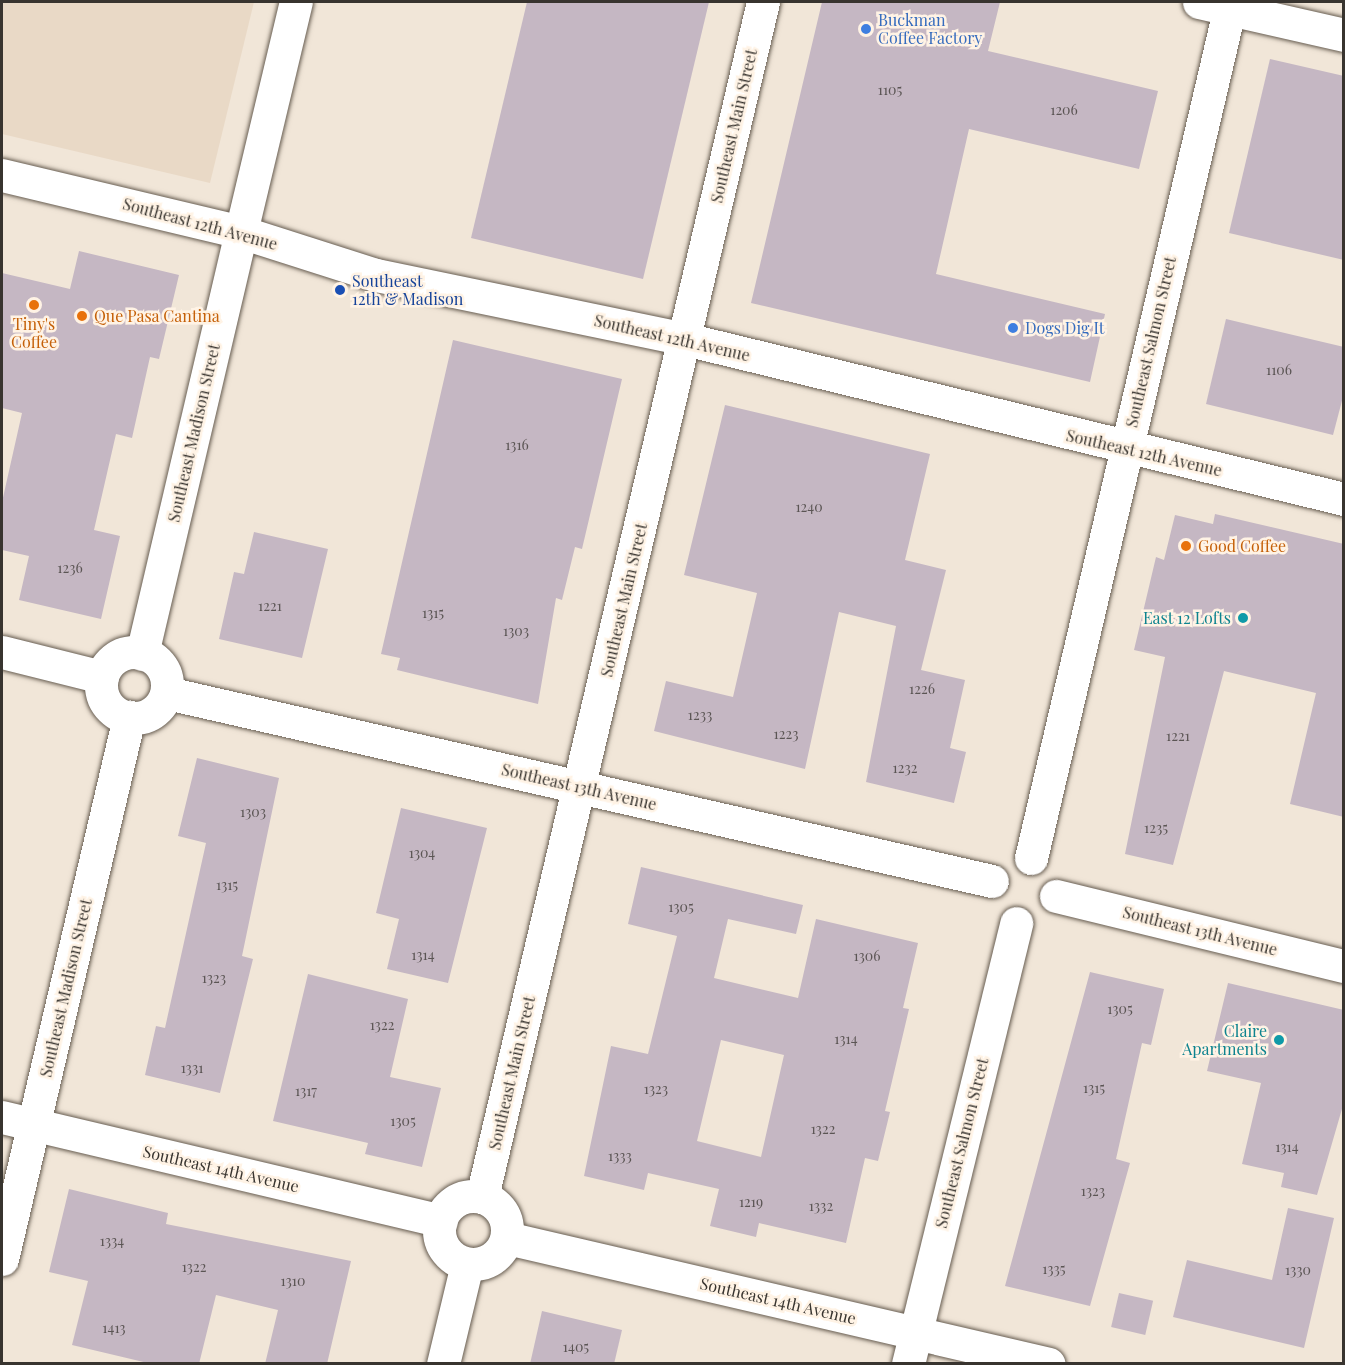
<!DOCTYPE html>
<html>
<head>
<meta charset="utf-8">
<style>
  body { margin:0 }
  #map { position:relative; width:1345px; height:1365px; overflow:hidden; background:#f1e6d8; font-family:"Playfair Display",serif }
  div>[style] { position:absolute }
  .built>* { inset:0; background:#e9d9c6 }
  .building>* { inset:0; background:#c5b7c3; transform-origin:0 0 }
  .roads { filter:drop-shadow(0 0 2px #675d51) drop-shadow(0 0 2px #675d51) }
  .street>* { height:33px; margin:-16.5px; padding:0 16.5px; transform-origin:16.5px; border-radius:16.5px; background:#fff }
  .street>.ring { margin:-16.5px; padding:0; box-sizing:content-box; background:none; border:33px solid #fff; border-radius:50% }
  .secondary>* { height:33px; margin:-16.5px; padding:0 16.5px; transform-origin:16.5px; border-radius:16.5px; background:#fff }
  .dots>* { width:16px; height:16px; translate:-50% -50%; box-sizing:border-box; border:3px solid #fff3e5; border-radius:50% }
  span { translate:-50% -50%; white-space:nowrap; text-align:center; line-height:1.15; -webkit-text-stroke:5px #fff3e5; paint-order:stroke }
  .number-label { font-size:14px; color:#5b5554 }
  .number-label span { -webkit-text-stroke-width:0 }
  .shop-label { font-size:16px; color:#366cbe }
  .left { translate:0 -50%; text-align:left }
  .street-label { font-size:16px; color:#38342f }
  .transit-label { font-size:16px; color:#164399 }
  .food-label { font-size:16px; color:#c56008 }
  .culture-label { font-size:16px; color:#0d838f }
  .right { translate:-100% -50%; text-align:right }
  .frame { position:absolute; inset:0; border:3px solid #38342f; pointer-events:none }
</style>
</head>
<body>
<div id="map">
  <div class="built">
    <i style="clip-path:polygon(2px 2px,254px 2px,210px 183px,2px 134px)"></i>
  </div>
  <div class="building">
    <i style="clip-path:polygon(527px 2px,709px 2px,643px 279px,471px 238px)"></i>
    <i style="clip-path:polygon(822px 2px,1000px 2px,988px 51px,1158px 91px,1139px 169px,969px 129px,936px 274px,1105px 314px,1090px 382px,751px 303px)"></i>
    <i style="clip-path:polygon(1270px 59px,1344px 76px,1344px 260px,1229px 233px)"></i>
    <i style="clip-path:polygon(79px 251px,179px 275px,159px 359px,150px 357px,132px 438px,116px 434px,94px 530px,120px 536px,101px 619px,19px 600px,29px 556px,2px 550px,2px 502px,22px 413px,2px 408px,2px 273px,70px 289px)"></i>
    <i style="clip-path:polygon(1226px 319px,1344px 347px,1344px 393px,1333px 435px,1206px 404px)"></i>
    <i style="clip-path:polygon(453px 340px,622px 379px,582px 549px,575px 547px,562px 600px,556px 598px,538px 704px,397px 670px,400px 658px,381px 654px)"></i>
    <i style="clip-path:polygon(725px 405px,930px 454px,905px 560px,946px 570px,921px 670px,965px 680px,950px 748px,966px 752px,954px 803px,866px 782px,896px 626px,839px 612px,805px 769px,654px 731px,666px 681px,733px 697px,757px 593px,684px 575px)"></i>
    <i style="clip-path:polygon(1215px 514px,1344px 544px,1344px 817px,1290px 804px,1316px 693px,1224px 671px,1173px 865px,1125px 854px,1165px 657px,1134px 650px,1156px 557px,1164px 560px,1175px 515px,1213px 524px)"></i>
    <i style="clip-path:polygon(254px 532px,328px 549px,302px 658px,219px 639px,234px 572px,244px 574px)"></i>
    <i style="clip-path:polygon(197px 758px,279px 778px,242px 956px,253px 959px,220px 1093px,145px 1075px,156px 1026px,165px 1028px,206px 843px,178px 836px)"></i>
    <i style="clip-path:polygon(401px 808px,487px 828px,448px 983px,387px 969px,399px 919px,376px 913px)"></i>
    <i style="clip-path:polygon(evenodd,641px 867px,803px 905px,796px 934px,728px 919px,714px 978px,798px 998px,816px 919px,918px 943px,903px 1008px,909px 1009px,885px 1111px,890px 1112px,878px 1161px,865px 1158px,846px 1243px,759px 1223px,756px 1237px,710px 1226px,719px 1189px,648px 1173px,644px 1190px,584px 1176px,611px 1046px,648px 1054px,677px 936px,628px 924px,641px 867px,721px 1040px,784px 1055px,761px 1157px,697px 1141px,721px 1040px)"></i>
    <i style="clip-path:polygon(1090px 972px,1164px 989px,1151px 1045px,1142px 1043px,1116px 1159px,1130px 1163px,1090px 1306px,1005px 1286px)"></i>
    <i style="clip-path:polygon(308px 974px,408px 999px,390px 1077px,441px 1088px,422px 1167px,365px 1154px,368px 1143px,273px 1121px)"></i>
    <i style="clip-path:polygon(1228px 983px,1344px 1010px,1344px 1102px,1317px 1195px,1281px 1187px,1284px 1173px,1242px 1164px,1261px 1083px,1207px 1071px)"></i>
    <i style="clip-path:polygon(69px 1189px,168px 1213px,166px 1224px,351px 1261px,327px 1364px,265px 1364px,278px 1310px,216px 1295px,199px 1364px,152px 1364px,72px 1345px,88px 1281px,49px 1272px)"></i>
    <i style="clip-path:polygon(1288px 1208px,1334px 1218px,1304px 1348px,1173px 1317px,1187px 1260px,1272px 1280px)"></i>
    <i style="left:1119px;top:1293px;width:35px;height:35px;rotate:13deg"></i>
    <i style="clip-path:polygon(542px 1311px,622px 1330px,614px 1364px,530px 1364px)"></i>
  </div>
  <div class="roads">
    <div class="street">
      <i style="left:2px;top:652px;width:103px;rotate:14deg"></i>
      <i class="ring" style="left:101px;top:652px;width:33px;height:33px"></i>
      <i style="left:142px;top:654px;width:433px;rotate:-76.8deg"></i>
      <i style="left:167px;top:693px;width:846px;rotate:12.84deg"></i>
      <i style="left:1031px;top:858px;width:879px;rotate:-76.85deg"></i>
      <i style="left:1056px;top:896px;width:296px;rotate:13.7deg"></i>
      <i style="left:2px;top:1117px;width:451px;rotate:13.3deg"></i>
      <i class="ring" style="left:439px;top:1196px;width:35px;height:35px"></i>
      <i style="left:482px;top:1197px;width:1228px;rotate:-76.77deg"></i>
      <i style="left:507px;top:1238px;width:556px;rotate:13.09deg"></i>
      <i style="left:2px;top:1259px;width:557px;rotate:-76.81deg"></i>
      <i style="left:443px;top:1364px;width:103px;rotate:-76.5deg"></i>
      <i style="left:908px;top:1364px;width:454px;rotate:-76.2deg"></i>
    </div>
    <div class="secondary">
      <i style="left:1199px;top:2px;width:149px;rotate:12.8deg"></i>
      <i style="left:2px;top:175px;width:246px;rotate:13.4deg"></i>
      <i style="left:241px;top:232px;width:142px;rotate:17.7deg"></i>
      <i style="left:376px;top:275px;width:316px;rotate:11.7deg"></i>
      <i style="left:685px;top:339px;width:678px;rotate:13.65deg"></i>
      <i style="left:241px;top:232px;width:236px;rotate:-76.6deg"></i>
    </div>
  </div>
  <div class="dots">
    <i style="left:866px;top:29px;background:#3f7fe0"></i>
    <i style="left:340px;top:290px;background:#1a4fb4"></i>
    <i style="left:34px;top:305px;background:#e8710a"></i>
    <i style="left:82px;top:316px;background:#e8710a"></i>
    <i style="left:1013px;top:328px;background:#3f7fe0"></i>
    <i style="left:1186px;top:546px;background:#e8710a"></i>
    <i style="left:1243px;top:618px;background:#0f9aa8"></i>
    <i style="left:1279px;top:1040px;background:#0f9aa8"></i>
  </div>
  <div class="number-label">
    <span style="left:890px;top:90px">1105</span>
    <span style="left:1064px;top:110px">1206</span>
    <span style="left:1279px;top:370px">1106</span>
    <span style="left:517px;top:445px">1316</span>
    <span style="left:809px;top:507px">1240</span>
    <span style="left:70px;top:568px">1236</span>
    <span style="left:270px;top:606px">1221</span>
    <span style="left:433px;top:613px">1315</span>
    <span style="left:516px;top:631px">1303</span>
    <span style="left:922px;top:689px">1226</span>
    <span style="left:700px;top:715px">1233</span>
    <span style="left:786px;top:734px">1223</span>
    <span style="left:1178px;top:736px">1221</span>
    <span style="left:905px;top:768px">1232</span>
    <span style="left:253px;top:812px">1303</span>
    <span style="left:1156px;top:828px">1235</span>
    <span style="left:422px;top:853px">1304</span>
    <span style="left:227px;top:885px">1315</span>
    <span style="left:681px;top:907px">1305</span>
    <span style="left:423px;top:955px">1314</span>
    <span style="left:867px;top:956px">1306</span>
    <span style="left:214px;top:978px">1323</span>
    <span style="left:1120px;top:1009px">1305</span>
    <span style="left:382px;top:1025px">1322</span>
    <span style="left:846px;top:1039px">1314</span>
    <span style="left:192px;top:1068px">1331</span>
    <span style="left:1094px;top:1088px">1315</span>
    <span style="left:656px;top:1089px">1323</span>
    <span style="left:306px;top:1091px">1317</span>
    <span style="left:403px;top:1121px">1305</span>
    <span style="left:823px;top:1129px">1322</span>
    <span style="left:1287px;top:1147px">1314</span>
    <span style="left:620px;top:1156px">1333</span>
    <span style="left:1093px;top:1191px">1323</span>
    <span style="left:751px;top:1202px">1219</span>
    <span style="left:821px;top:1206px">1332</span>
    <span style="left:112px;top:1241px">1334</span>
    <span style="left:194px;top:1267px">1322</span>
    <span style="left:1054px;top:1269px">1335</span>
    <span style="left:1298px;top:1270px">1330</span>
    <span style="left:293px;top:1281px">1310</span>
    <span style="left:114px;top:1328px">1413</span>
    <span style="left:576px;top:1347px">1405</span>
  </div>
  <div class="shop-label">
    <span class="left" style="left:878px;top:29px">Buckman<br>Coffee Factory</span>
    <span class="left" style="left:1025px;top:328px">Dogs Dig It</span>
  </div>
  <div class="street-label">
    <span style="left:734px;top:126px;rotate:-77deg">Southeast Main Street</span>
    <span style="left:200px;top:224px;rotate:15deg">Southeast 12th Avenue</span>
    <span style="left:672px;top:338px;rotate:13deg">Southeast 12th Avenue</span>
    <span style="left:1151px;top:342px;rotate:-77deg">Southeast Salmon Street</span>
    <span style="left:194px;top:433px;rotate:-77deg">Southeast Madison Street</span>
    <span style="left:1144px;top:453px;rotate:13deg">Southeast 12th Avenue</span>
    <span style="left:624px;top:600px;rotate:-77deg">Southeast Main Street</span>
    <span style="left:579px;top:787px;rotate:13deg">Southeast 13th Avenue</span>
    <span style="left:1200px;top:931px;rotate:14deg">Southeast 13th Avenue</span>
    <span style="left:66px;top:988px;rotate:-77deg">Southeast Madison Street</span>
    <span style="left:512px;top:1073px;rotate:-77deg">Southeast Main Street</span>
    <span style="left:962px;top:1143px;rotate:-76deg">Southeast Salmon Street</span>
    <span style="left:221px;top:1169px;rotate:13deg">Southeast 14th Avenue</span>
    <span style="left:778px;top:1301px;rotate:13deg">Southeast 14th Avenue</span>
  </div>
  <div class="transit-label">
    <span class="left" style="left:352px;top:290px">Southeast<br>12th &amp; Madison</span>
  </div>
  <div class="food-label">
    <span class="left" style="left:94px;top:316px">Que Pasa Cantina</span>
    <span style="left:34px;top:333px">Tiny's<br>Coffee</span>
    <span class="left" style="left:1198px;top:546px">Good Coffee</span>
  </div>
  <div class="culture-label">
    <span class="right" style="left:1231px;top:618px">East 12 Lofts</span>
    <span class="right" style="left:1267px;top:1040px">Claire<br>Apartments</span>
  </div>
  <div class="frame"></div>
</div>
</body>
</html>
